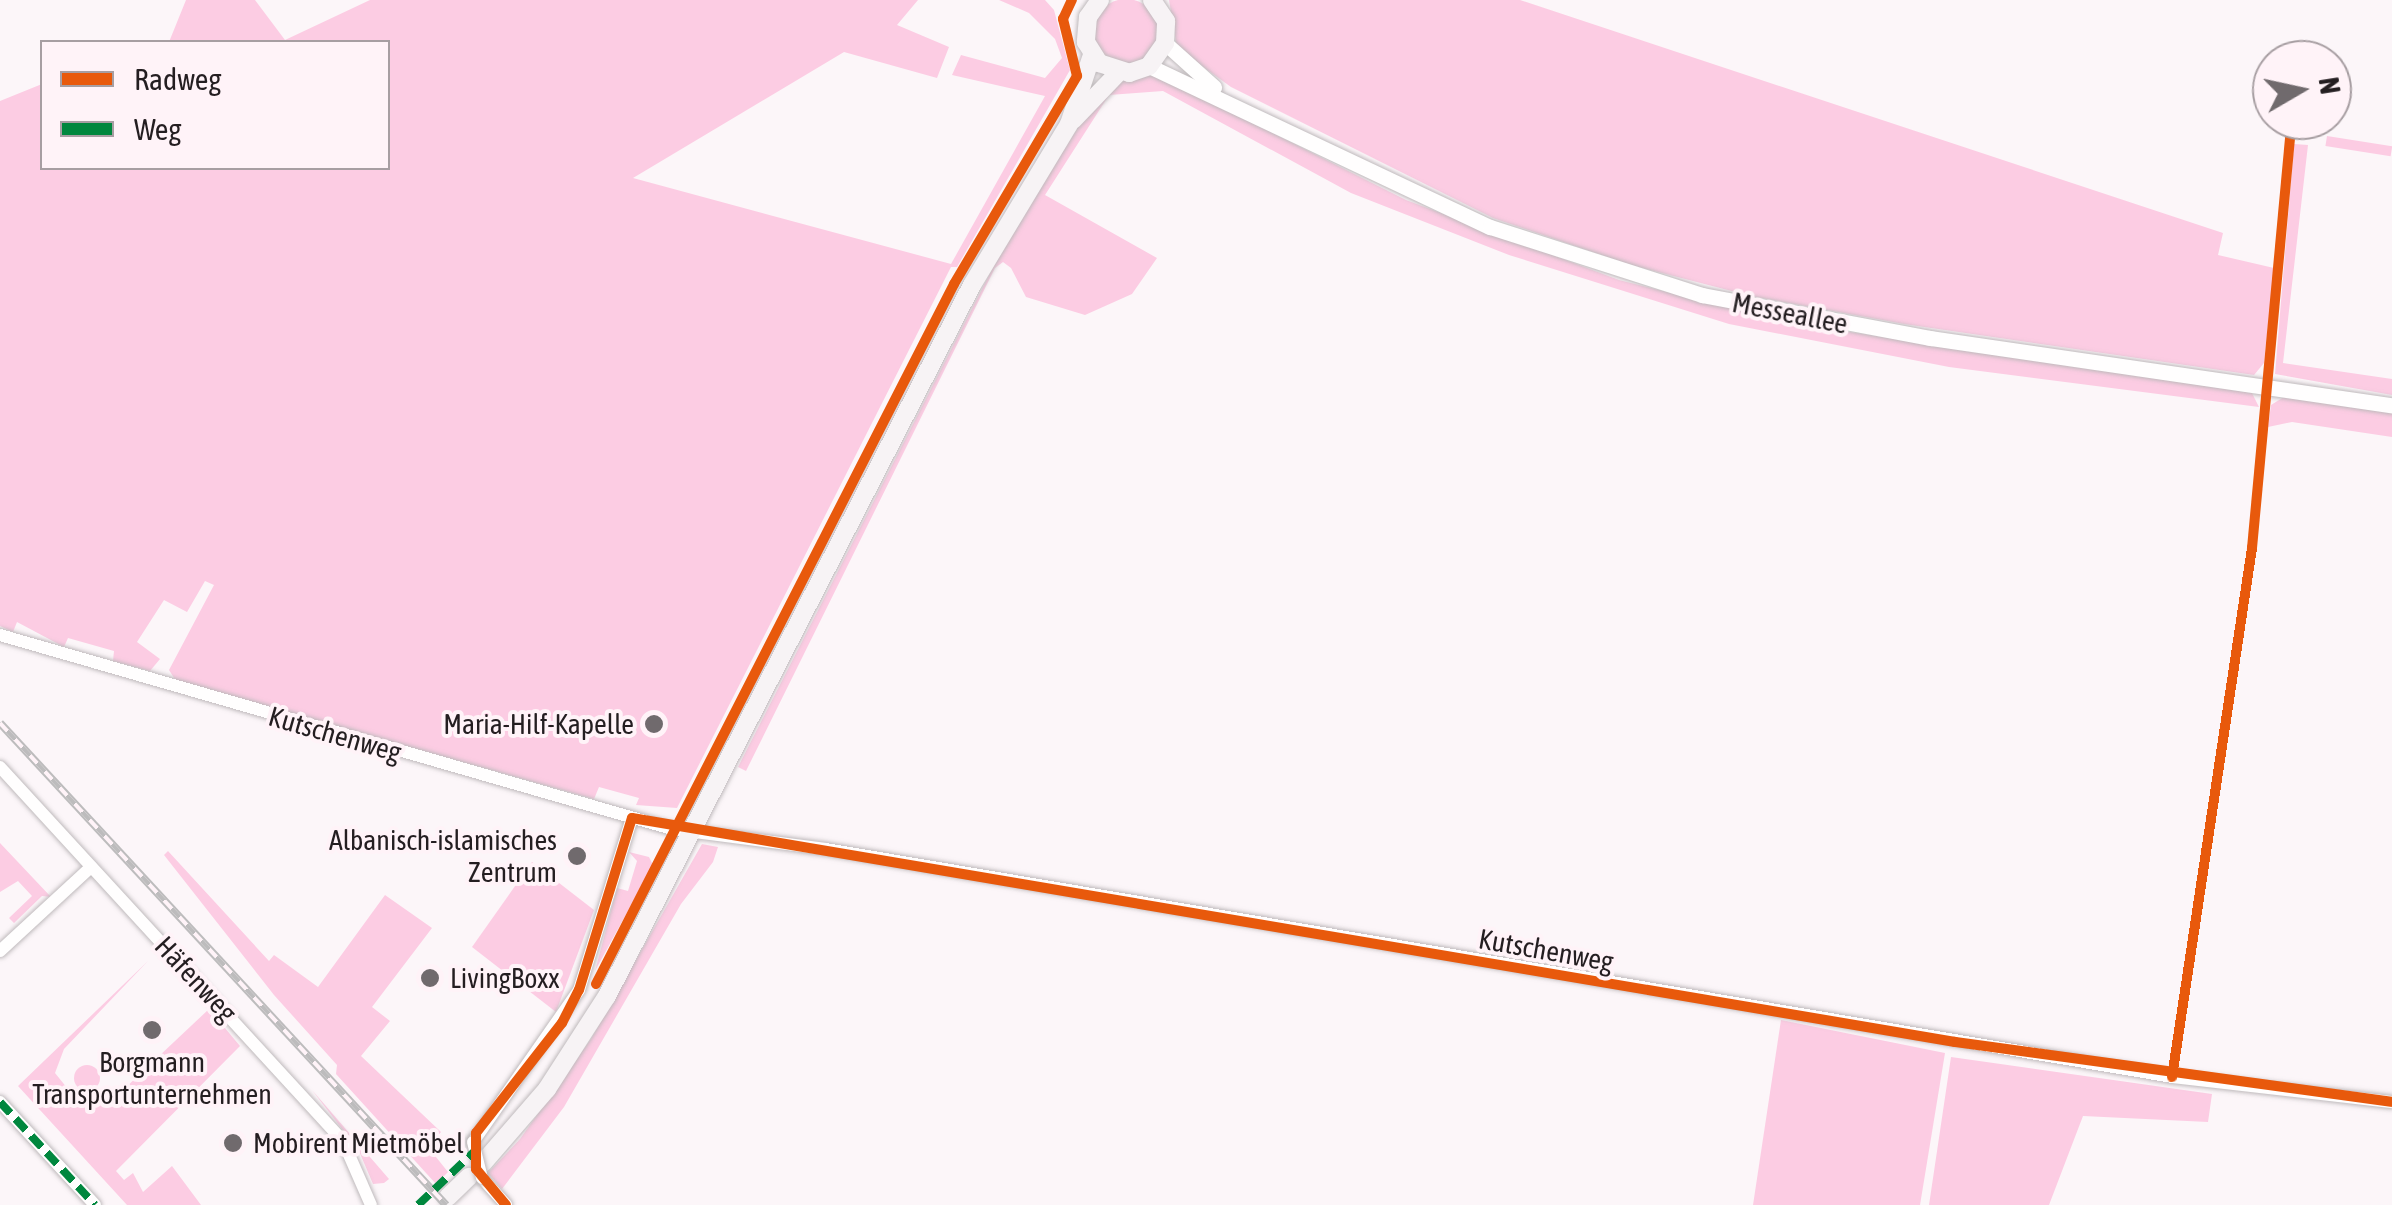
<!DOCTYPE html>
<html>
<head>
<meta charset="utf-8">
<style>
  body { margin:0 }
  #map { position:relative; width:2392px; height:1205px; overflow:hidden; background:#fcf6f9; font-family:"Asap Condensed",sans-serif }
  div>[style] { position:absolute }
  .green>* { inset:0; background:#fccce3; transform-origin:0 0 }
  .round { border-radius:50% }
  .roads { filter:drop-shadow(0 0 2px #bfbabc) drop-shadow(0 0 2px #bfbabc) }
  .minor>* { height:12px; margin:-6px; padding:0 6px; transform-origin:6px; border-radius:6px; background:#fffefe }
  .tertiary>* { height:15px; margin:-7.5px; padding:0 7.5px; transform-origin:7.5px; border-radius:7.5px; background:#fffefe }
  .secondary>* { height:18px; margin:-9px; padding:0 9px; transform-origin:9px; border-radius:9px; background:#f7f3f5 }
  .rail>* { height:8px; margin-top:-4px; transform-origin:0; background:repeating-linear-gradient(90deg,#fff3f8 0 11px,#bdbcbd 0 22px); box-sizing:border-box; border-block:2px solid #bdbcbd }
  .bridges { filter:drop-shadow(0 0 2px #bfbabc) drop-shadow(0 0 2px #bfbabc) }
  .minor-bridge>* { height:12px; margin:-6px; padding:0 6px; transform-origin:6px; border-radius:6px; background:#fffefe }
  .quiet>* { height:8px; margin-top:-4px; transform-origin:0; background:repeating-linear-gradient(90deg,#00873e 0 15px,transparent 0 23px) }
  .cycleway>* { height:10px; margin:-5px; padding:0 5px; transform-origin:5px; border-radius:5px; background:#e8590c }
  .dots>* { width:28px; height:28px; translate:-50% -50%; box-sizing:border-box; border:5px solid #fff3f8; border-radius:50% }
  span { translate:-50% -50%; white-space:nowrap; text-align:center; line-height:1.15; -webkit-text-stroke:8px #fff3f8; paint-order:stroke }
  .street-label { font-size:28px; color:#241e21 }
  .poi-label { font-size:28px; color:#241e21 }
  .right { translate:-100% -50%; text-align:right }
  .left { translate:0 -50%; text-align:left }
  .legend { position:absolute; left:40px; top:40px; width:350px; height:130px; box-sizing:border-box; background:#fff3f8; border:2px solid #a79ea2; margin:0; padding:12px 18px; list-style:none; font-size:30px; color:#241e21 }
  .legend li { display:flex; align-items:center; gap:20px; height:50px }
  .legend b { width:50px; border:2px solid #a79ea2 }
  .north { position:absolute; left:2252px; top:40px; width:100px; height:100px; box-sizing:border-box; background:#fff3f8; border:2px solid #a79ea2; border-radius:50%; rotate:81deg; font-size:28px; font-weight:700; line-height:40px; text-align:center; color:#241e21 }
  .north::after { content:''; display:block; margin:auto; width:35px; height:45px; background:#706a6d; clip-path:polygon(50% 0,100% 100%,50% 72%,0 100%) }
</style>
</head>
<body>
<div id="map">
  <div class="green">
    <i class="round" style="left:1093px;top:-1px;width:66px;height:66px"></i>
    <i style="clip-path:polygon(186px 0,255px 0,285px 40px,370px 0,918px 0,897px 25px,949px 47px,937px 78px,844px 52px,633px 178px,951px 264px,1045px 96px,952px 75px,961px 55px,1045px 78px,1062px 58px,1055px 39px,1029px 13px,999px 0,1045px 0,1054px 10px,1070px 70px,957px 267px,951px 267px,677px 808px,636px 805px,639px 798px,599px 787px,594px 799px,176px 681px,169px 670px,214px 585px,205px 581px,187px 612px,164px 600px,137px 642px,160px 659px,150px 671px,113px 661px,114px 651px,68px 638px,64px 647px,17px 622px,13px 632px,0 626px,0 101px,42px 84px,42px 168px,388px 168px,388px 42px,169px 42px)"></i>
    <i style="clip-path:polygon(1169px 0,1520px 0,2021px 166px,2223px 233px,2218px 255px,2274px 268px,2264px 363px,2254px 375px,1904px 324px,1751px 296px,1631px 265px,1493px 218px,1231px 87px,1177px 48px)"></i>
    <i style="clip-path:polygon(1155px 74px,1406px 200px,1619px 280px,1790px 323px,2252px 393px,2259px 407px,1949px 367px,1729px 324px,1509px 255px,1351px 193px,1163px 91px,1109px 95px,1045px 195px,1157px 258px,1132px 294px,1085px 315px,1026px 297px,1011px 268px,1003px 262px,995px 268px,746px 771px,738px 767px,1006px 242px,1096px 99px,1115px 82px)"></i>
    <i style="left:2327px;top:136px;width:66px;height:10px;rotate:9deg"></i>
    <i style="clip-path:polygon(2294px 144px,2308px 145px,2283px 363px,2392px 379px,2392px 395px,2275px 374px)"></i>
    <i style="clip-path:polygon(2284px 397px,2392px 413px,2392px 437px,2292px 422px,2268px 427px,2271px 405px)"></i>
    <i style="clip-path:polygon(0 843px,51px 897px,42px 896px,14px 923px,9px 918px,32px 896px,18px 881px,0 892px)"></i>
    <i style="clip-path:polygon(702px 844px,718px 847px,713px 862px,681px 904px,564px 1107px,502px 1189px,488px 1173px,520px 1139px,591px 1039px)"></i>
    <i style="clip-path:polygon(168px 851px,269px 961px,274px 955px,318px 987px,385px 895px,432px 928px,372px 1007px,390px 1021px,361px 1056px,441px 1132px,428px 1147px,448px 1172px,436px 1184px,336px 1074px,337px 1065px,274px 995px,164px 855px)"></i>
    <i style="clip-path:polygon(629px 852px,649px 857px,653px 865px,595px 971px,617px 888px,628px 891px,637px 861px)"></i>
    <i style="clip-path:polygon(532px 862px,594px 910px,556px 1012px,472px 947px)"></i>
    <i style="clip-path:polygon(148px 961px,64px 1049px,55px 1073px,80px 1104px,94px 1104px,123px 1090px,209px 1009px,240px 1046px,116px 1171px,124px 1180px,133px 1173px,143px 1192px,172px 1166px,201px 1205px,127px 1205px,18px 1086px)"></i>
    <i style="clip-path:polygon(1781px 1020px,1945px 1053px,1920px 1205px,1753px 1205px)"></i>
    <i style="clip-path:polygon(1951px 1057px,2212px 1094px,2208px 1122px,2083px 1116px,2049px 1205px,1929px 1205px)"></i>
    <i class="round" style="left:74px;top:1065px;width:26px;height:26px"></i>
    <i style="clip-path:polygon(312px 1090px,389px 1179px,384px 1183px,373px 1184px,359px 1151px)"></i>
  </div>
  <div class="roads">
    <div class="minor">
      <i style="left:0;top:635px;width:699px;rotate:16.1deg"></i>
      <i style="left:672px;top:829px;width:155px;rotate:7.4deg"></i>
      <i style="left:826px;top:849px;width:1365px;rotate:9.61deg"></i>
      <i style="left:2172px;top:1077px;width:221px;rotate:6.5deg"></i>
      <i style="left:0;top:767px;width:507px;rotate:47.48deg"></i>
      <i style="left:343px;top:1141px;width:70px;rotate:66.4deg"></i>
      <i style="left:0;top:951px;width:124px;rotate:-42.7deg"></i>
      <i style="left:0;top:1102px;width:140px;rotate:47.3deg"></i>
      <i style="left:473px;top:1142px;width:185px;rotate:-55.1deg"></i>
      <i style="left:579px;top:990px;width:180px;rotate:-72.9deg"></i>
      <i style="left:482px;top:1178px;width:36px;rotate:48deg"></i>
    </div>
    <div class="tertiary">
      <i style="left:1165px;top:43px;width:66px;rotate:41.9deg"></i>
      <i style="left:1149px;top:66px;width:377px;rotate:25.3deg"></i>
      <i style="left:1490px;top:227px;width:223px;rotate:17.8deg"></i>
      <i style="left:1702px;top:295px;width:232px;rotate:10.7deg"></i>
      <i style="left:1930px;top:338px;width:467px;rotate:8.3deg"></i>
    </div>
    <div class="secondary">
      <i style="left:1100px;top:0;width:21px;rotate:125deg"></i>
      <i style="left:1088px;top:17px;width:25px;rotate:95deg"></i>
      <i style="left:1086px;top:42px;width:25px;rotate:58deg"></i>
      <i style="left:1099px;top:63px;width:32px;rotate:18deg"></i>
      <i style="left:1129px;top:73px;width:21px;rotate:-19deg"></i>
      <i style="left:1149px;top:66px;width:28px;rotate:-55deg"></i>
      <i style="left:1165px;top:43px;width:22px;rotate:-87deg"></i>
      <i style="left:1166px;top:21px;width:25px;rotate:-124deg"></i>
      <i style="left:1073px;top:120px;width:66px;rotate:-46.2deg"></i>
      <i style="left:483px;top:1163px;width:98px;rotate:-49.1deg"></i>
      <i style="left:547px;top:1089px;width:111px;rotate:-57.2deg"></i>
      <i style="left:607px;top:996px;width:799px;rotate:-62.83deg"></i>
      <i style="left:972px;top:285px;width:188px;rotate:-58.9deg"></i>
      <i style="left:1069px;top:124px;width:73px;rotate:-71.6deg"></i>
      <i style="left:448px;top:1197px;width:29px;rotate:-44deg"></i>
    </div>
  </div>
  <div class="rail">
    <i style="left:0;top:723px;width:657px;rotate:47.22deg"></i>
  </div>
  <div class="bridges">
    <div class="minor-bridge">
      <i style="left:473px;top:1142px;width:37px;rotate:76deg"></i>
    </div>
  </div>
  <div class="quiet">
    <i style="left:0;top:1102px;width:140px;rotate:47.3deg"></i>
    <i style="left:418px;top:1205px;width:80px;rotate:-43.5deg"></i>
  </div>
  <div class="cycleway">
    <i style="left:596px;top:984px;width:786px;rotate:-62.91deg"></i>
    <i style="left:954px;top:284px;width:242px;rotate:-59.4deg"></i>
    <i style="left:1077px;top:76px;width:59px;rotate:-103.8deg"></i>
    <i style="left:1063px;top:19px;width:21px;rotate:-65deg"></i>
    <i style="left:2172px;top:1077px;width:535px;rotate:-81.4deg"></i>
    <i style="left:2252px;top:548px;width:430px;rotate:-84.7deg"></i>
    <i style="left:506px;top:1205px;width:47px;rotate:-129.8deg"></i>
    <i style="left:476px;top:1169px;width:36px;rotate:-90deg"></i>
    <i style="left:476px;top:1133px;width:140px;rotate:-52deg"></i>
    <i style="left:562px;top:1023px;width:37px;rotate:-63deg"></i>
    <i style="left:579px;top:990px;width:180px;rotate:-72.9deg"></i>
    <i style="left:632px;top:818px;width:1342px;rotate:9.61deg"></i>
    <i style="left:1955px;top:1042px;width:441px;rotate:7.8deg"></i>
  </div>
  <div class="dots">
    <i style="left:654px;top:724px;background:#706a6d"></i>
    <i style="left:577px;top:856px;background:#706a6d"></i>
    <i style="left:430px;top:978px;background:#706a6d"></i>
    <i style="left:152px;top:1030px;background:#706a6d"></i>
    <i style="left:233px;top:1143px;background:#706a6d"></i>
  </div>
  <div class="street-label">
    <span style="left:1790px;top:313px;rotate:11deg">Messeallee</span>
    <span style="left:335px;top:734px;rotate:16deg">Kutschenweg</span>
    <span style="left:1546px;top:950px;rotate:10deg">Kutschenweg</span>
    <span style="left:196px;top:979px;rotate:47deg">Häfenweg</span>
  </div>
  <div class="poi-label">
    <span class="right" style="left:634px;top:724px">Maria-Hilf-Kapelle</span>
    <span class="right" style="left:557px;top:856px">Albanisch-islamisches<br>Zentrum</span>
    <span class="left" style="left:450px;top:978px">LivingBoxx</span>
    <span style="left:152px;top:1078px">Borgmann<br>Transportunternehmen</span>
    <span class="left" style="left:253px;top:1143px">Mobirent Mietmöbel</span>
  </div>
  <ul class="legend">
  <li><b style="height:12px;background:#e8590c"></b>Radweg</li>
  <li><b style="height:12px;background:#00873e"></b>Weg</li>
  </ul>
  <div class="north">N</div>
</div>
</body>
</html>
